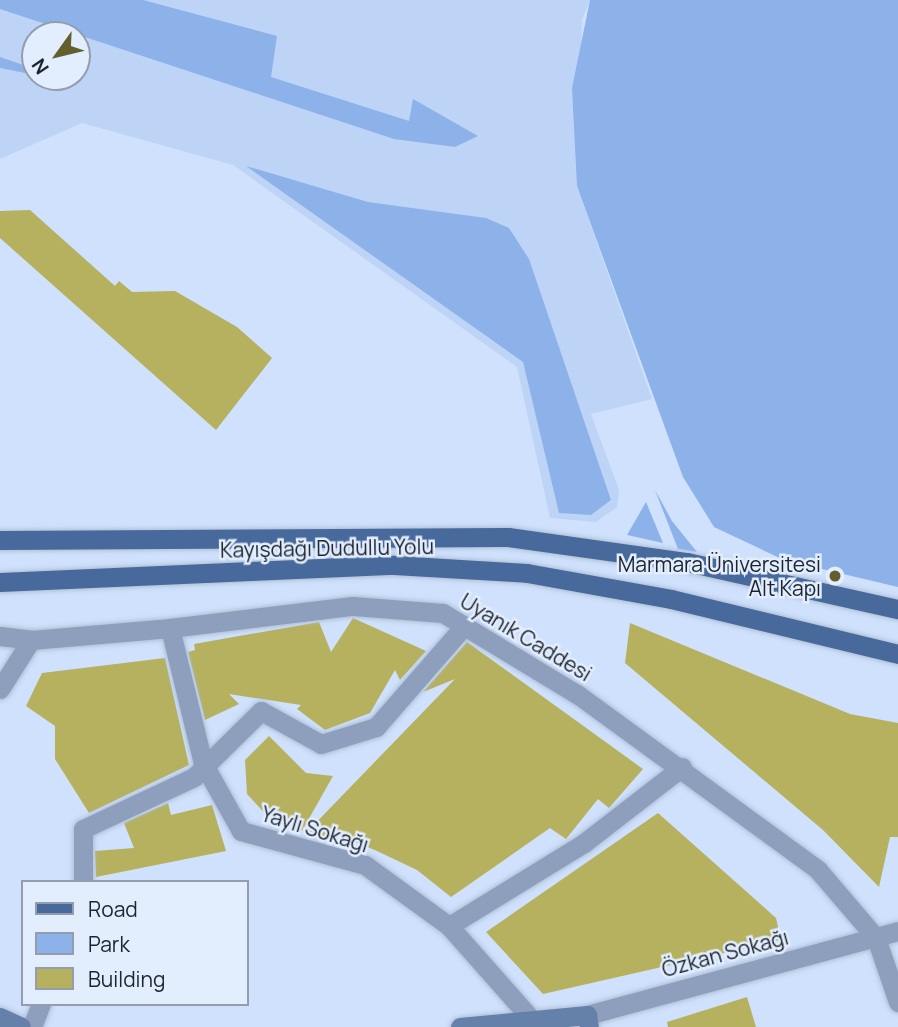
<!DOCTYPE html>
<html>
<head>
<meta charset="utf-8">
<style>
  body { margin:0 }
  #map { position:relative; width:898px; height:1027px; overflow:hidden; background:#cfe1fc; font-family:Manrope,sans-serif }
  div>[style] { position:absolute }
  .built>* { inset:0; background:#bed4f6 }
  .green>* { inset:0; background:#8db2ea }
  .building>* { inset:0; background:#b5b15f }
  .roads { filter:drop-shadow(0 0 2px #afbfd7) drop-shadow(0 0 2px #afbfd7) }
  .minor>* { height:19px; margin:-9.5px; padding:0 9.5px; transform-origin:9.5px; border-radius:9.5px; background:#8d9fbc }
  .secondary>* { height:19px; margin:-9.5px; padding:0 9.5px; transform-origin:9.5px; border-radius:9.5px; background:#6580a9 }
  .primary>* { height:19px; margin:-9.5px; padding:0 9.5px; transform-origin:9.5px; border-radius:9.5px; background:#48699b }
  .dots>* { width:19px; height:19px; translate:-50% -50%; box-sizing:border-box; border:4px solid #e2edfe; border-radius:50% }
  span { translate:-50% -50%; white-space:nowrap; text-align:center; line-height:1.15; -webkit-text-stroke:5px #e2edfe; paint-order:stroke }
  .street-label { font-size:21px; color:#1e242e }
  .poi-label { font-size:21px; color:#1e242e }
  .right { translate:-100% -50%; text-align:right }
  .legend { position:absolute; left:21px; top:880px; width:228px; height:126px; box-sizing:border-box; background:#e2edfe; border:2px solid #949dab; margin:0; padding:9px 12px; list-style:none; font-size:21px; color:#1e242e }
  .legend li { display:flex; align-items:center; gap:14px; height:35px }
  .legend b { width:35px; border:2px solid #949dab }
  .north { position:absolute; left:21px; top:21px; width:70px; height:70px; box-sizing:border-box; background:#e2edfe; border:2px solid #949dab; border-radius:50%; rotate:236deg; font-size:19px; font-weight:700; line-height:28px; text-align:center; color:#1e242e }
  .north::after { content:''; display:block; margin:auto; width:24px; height:32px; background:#625f2c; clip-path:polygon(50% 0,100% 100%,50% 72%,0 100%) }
</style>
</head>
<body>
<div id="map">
  <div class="built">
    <i style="clip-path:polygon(evenodd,0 0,590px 0,582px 20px,577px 186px,652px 399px,591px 414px,619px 490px,617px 507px,596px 522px,550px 518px,517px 367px,233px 165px,82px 123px,0 159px,0 0,35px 35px,77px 35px,77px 77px,35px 77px,35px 35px)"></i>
  </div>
  <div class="green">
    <i style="clip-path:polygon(0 0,143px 0,277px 36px,271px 77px,409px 121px,413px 99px,478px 136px,455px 147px,394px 139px,0 9px)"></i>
    <i style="clip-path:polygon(590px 0,898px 0,898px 587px,784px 560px,714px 527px,683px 477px,577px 186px,572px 88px)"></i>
    <i style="clip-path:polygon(0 57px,35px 69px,35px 75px,0 68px)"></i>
    <i style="clip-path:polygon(246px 166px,368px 202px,486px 218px,509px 228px,529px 259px,611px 500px,591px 515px,559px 513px,523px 362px)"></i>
    <i style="clip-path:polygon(655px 490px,672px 521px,697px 552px,678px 549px)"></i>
    <i style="clip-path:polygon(646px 502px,663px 543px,627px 535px)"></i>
  </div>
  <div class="building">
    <i style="clip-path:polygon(30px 210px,115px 286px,119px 281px,132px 292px,175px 291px,237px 327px,272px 358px,216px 430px,0 238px,0 211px)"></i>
    <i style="clip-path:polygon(353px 618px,426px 651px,400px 680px,395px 670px,370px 713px,325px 730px,297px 709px,301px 705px,229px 694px,239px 704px,205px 720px,188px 652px,195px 650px,194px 644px,319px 622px,331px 652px)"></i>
    <i style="clip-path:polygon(630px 623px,850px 714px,898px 723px,898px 837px,890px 837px,879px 887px,823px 830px,625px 663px)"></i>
    <i style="clip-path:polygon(467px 642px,643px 769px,609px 808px,598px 799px,566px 839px,550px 828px,451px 897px,417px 870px,377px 851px,332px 832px,329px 841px,306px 833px,455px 679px,423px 692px)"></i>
    <i style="clip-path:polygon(165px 658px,189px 765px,89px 813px,55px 759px,55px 726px,26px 706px,42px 673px)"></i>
    <i style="clip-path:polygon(269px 736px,306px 773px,333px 776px,302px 831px,270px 819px,247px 794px,245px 760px)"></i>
    <i style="clip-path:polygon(168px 803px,171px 815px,212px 805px,226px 851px,96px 877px,95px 851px,134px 848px,124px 823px)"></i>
    <i style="clip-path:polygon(658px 813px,776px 918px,781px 940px,543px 994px,486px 932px)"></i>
    <i style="clip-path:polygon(747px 997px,756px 1027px,668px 1027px,667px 1022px)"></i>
  </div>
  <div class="roads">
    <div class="minor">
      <i style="left:170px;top:628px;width:139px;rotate:76.3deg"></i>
      <i style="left:203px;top:763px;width:78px;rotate:60.8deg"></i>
      <i style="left:241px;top:831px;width:129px;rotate:15.3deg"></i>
      <i style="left:365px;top:865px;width:104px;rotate:36deg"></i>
      <i style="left:449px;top:926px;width:127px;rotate:48.5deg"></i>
      <i style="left:0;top:636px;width:31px;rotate:7deg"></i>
      <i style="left:31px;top:640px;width:140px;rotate:-4.9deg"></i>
      <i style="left:170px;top:628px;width:184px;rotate:-6.9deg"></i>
      <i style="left:353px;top:606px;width:90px;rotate:4.4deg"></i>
      <i style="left:443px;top:613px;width:157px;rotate:31.2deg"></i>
      <i style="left:577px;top:694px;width:298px;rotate:36.1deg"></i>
      <i style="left:818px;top:870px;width:89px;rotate:49.5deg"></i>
      <i style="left:876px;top:938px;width:68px;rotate:71deg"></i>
      <i style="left:0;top:689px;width:58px;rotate:-57.7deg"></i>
      <i style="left:83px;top:882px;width:53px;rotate:-90deg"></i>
      <i style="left:83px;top:829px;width:123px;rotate:-25.1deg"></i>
      <i style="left:194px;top:777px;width:94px;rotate:-44.6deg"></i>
      <i style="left:261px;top:711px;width:68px;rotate:28.8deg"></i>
      <i style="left:321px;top:744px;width:58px;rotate:-17.2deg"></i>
      <i style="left:376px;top:727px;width:134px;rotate:-48.9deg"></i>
      <i style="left:449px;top:926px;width:158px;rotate:-31.6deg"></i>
      <i style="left:584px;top:843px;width:124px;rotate:-37.8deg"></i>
      <i style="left:587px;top:1015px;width:322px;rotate:-15.1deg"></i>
      <i style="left:32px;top:1027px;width:25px;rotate:-69deg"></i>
    </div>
    <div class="secondary">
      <i style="left:0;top:1017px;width:23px;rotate:25deg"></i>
      <i style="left:460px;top:1027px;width:128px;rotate:-5.4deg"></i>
      <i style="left:587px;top:1015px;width:12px;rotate:81deg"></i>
    </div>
    <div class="primary">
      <i style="left:0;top:540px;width:508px;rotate:-0.34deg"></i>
      <i style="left:508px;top:537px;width:181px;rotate:8deg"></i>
      <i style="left:687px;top:562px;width:216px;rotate:12.6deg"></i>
      <i style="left:0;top:582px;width:394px;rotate:-2.5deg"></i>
      <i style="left:394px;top:565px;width:133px;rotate:3.4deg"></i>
      <i style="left:527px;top:573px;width:146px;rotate:10.2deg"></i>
      <i style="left:671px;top:599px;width:234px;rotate:13.6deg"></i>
    </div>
  </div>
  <div class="dots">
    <i style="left:835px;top:576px;background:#625f2c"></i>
  </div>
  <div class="street-label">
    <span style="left:327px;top:548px;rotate:-1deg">Kayışdağı Dudullu Yolu</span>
    <span style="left:526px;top:637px;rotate:31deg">Uyanık Caddesi</span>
    <span style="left:315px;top:829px;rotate:17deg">Yaylı Sokağı</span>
    <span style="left:725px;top:953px;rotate:-15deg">Özkan Sokağı</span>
  </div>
  <div class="poi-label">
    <span class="right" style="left:821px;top:576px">Marmara Üniversitesi<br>Alt Kapı</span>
  </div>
  <ul class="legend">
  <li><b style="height:9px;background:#48699b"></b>Road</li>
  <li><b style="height:19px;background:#8db2ea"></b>Park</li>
  <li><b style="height:19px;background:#b5b15f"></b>Building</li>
  </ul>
  <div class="north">N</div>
</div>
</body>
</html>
